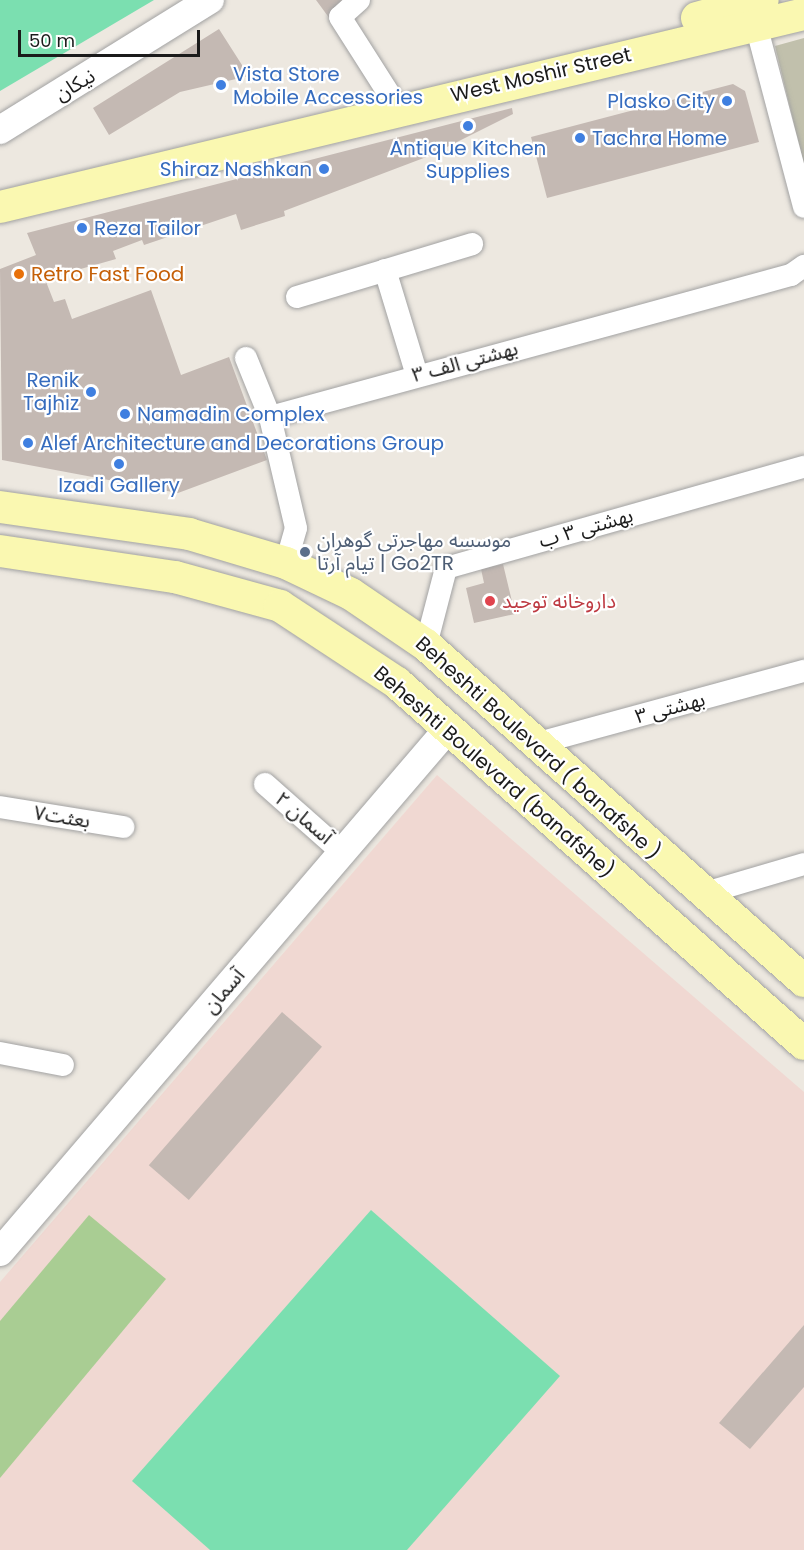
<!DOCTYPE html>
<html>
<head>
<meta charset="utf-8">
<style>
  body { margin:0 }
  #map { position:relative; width:804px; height:1550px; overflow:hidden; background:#ede8e0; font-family:Poppins,"Noto Sans Arabic",sans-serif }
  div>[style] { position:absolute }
  .military>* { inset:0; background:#f0d8d2 }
  .construction>* { inset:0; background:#c1c0ac }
  .forest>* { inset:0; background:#a9cd93 }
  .pitch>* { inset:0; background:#7bdfb0 }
  .building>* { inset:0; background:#c4b9b3; transform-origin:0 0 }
  .roads { filter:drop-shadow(0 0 2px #a2a2a2) drop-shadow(0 0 2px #a2a2a2) }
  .minor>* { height:22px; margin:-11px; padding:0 11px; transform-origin:11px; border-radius:11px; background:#fff }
  .tertiary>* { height:28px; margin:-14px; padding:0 14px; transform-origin:14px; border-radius:14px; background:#fff }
  .secondary>* { height:32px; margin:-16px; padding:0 16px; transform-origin:16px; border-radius:16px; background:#faf8b1 }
  .dots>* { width:16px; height:16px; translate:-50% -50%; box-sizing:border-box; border:3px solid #fff; border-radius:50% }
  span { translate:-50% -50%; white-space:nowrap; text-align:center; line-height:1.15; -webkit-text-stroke:4.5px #fff; paint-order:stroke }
  .shop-label { font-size:20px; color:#366cbe }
  .left { translate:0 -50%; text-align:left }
  .right { translate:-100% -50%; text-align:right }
  .street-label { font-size:20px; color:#1b1b1b }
  .food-label { font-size:20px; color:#c56008 }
  .service-label { font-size:20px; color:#4e5e75 }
  .health-label { font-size:20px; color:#be3a42 }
  .scale { position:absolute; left:18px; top:30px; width:182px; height:27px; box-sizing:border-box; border:3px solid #1b1b1b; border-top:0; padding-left:8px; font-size:18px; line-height:21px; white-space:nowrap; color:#1b1b1b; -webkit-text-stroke:4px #fff; paint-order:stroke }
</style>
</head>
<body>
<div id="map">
  <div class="military">
    <i style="clip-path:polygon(437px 775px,804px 1092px,804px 1550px,0 1550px,0 1282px)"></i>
  </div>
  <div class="construction">
    <i style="clip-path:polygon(804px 38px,804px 165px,775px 46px)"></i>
  </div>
  <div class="forest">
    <i style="clip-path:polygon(89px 1215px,166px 1279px,0 1478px,0 1321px)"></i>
  </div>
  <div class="pitch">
    <i style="clip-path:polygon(0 0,154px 0,0 91px)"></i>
    <i style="clip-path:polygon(371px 1210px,560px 1376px,407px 1550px,210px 1550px,132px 1481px)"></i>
  </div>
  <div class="building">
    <i style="clip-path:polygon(316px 0,350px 0,330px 19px)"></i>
    <i style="clip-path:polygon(219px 29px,249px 76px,180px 92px,109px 135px,93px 108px)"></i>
    <i style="clip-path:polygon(733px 84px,745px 91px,759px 142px,547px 198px,531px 137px)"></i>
    <i style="clip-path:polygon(512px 108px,513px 114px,429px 156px,284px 211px,285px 216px,241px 230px,236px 214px,144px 245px,142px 240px,113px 251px,116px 259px,45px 279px,54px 302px,65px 299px,72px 319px,151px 290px,181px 375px,229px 357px,267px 460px,178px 493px,2px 460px,0 269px,36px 255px,27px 233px)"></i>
    <i style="clip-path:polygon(503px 564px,515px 614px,474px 623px,466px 588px,484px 583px,481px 569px)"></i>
    <i style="left:282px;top:1012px;width:53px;height:203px;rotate:41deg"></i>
    <i style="clip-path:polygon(804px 1325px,804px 1387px,750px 1449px,719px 1423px)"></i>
  </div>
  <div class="roads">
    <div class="minor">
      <i style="left:359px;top:0;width:25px;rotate:138deg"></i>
      <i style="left:340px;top:17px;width:91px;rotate:57.5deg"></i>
      <i style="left:756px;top:25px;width:188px;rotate:75.2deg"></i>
      <i style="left:385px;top:270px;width:110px;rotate:73.1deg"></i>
      <i style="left:297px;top:297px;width:183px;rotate:-16.8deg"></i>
      <i style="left:246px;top:358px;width:64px;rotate:67.9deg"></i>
      <i style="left:286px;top:563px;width:36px;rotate:-74deg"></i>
      <i style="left:296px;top:528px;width:114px;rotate:-103.2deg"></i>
      <i style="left:270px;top:417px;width:540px;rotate:-15.25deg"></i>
      <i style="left:791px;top:275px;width:16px;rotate:-35deg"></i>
      <i style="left:426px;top:645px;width:80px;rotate:-75.4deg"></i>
      <i style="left:446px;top:568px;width:372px;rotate:-15.8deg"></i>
      <i style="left:535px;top:744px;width:279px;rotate:-15.2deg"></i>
      <i style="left:265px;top:784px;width:104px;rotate:41.5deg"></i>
      <i style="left:0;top:807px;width:125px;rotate:9.2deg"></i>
      <i style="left:702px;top:894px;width:106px;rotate:-16.4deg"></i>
      <i style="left:0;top:1053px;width:64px;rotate:10.8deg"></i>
    </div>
    <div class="tertiary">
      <i style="left:0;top:130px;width:247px;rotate:-31.8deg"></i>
      <i style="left:0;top:1252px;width:687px;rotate:-49.43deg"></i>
    </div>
    <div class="secondary">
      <i style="left:697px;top:18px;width:68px;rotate:-15.3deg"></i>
      <i style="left:0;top:207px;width:827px;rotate:-13.5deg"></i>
      <i style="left:0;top:507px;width:191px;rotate:8.1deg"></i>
      <i style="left:189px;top:534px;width:101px;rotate:16.6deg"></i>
      <i style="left:286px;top:563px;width:72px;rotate:25.5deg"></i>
      <i style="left:351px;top:594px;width:91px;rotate:34.2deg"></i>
      <i style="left:426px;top:645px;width:506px;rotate:41.63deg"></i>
      <i style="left:0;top:551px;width:177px;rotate:8.5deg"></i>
      <i style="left:175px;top:577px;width:109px;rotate:15.4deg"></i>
      <i style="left:280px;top:606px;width:140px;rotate:33.3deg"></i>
      <i style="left:397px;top:683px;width:544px;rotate:41.57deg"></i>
    </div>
  </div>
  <div class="dots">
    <i style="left:221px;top:85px;background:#3f7fe0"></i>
    <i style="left:727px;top:101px;background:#3f7fe0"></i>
    <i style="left:468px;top:126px;background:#3f7fe0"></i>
    <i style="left:580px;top:138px;background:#3f7fe0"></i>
    <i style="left:324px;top:169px;background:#3f7fe0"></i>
    <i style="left:82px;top:228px;background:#3f7fe0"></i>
    <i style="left:19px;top:274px;background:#e8710a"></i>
    <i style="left:91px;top:392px;background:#3f7fe0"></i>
    <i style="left:125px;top:414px;background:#3f7fe0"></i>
    <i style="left:28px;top:443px;background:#3f7fe0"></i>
    <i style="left:119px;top:464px;background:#3f7fe0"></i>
    <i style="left:305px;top:552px;background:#5c6f8a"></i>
    <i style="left:490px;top:601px;background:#e0444e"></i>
  </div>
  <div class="shop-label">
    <span class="left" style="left:233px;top:86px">Vista Store<br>Mobile Accessories</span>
    <span class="right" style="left:715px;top:101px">Plasko City</span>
    <span class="left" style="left:592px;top:138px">Tachra Home</span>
    <span style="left:468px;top:160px">Antique Kitchen<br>Supplies</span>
    <span class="right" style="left:312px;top:169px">Shiraz Nashkan</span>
    <span class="left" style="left:94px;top:228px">Reza Tailor</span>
    <span class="right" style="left:79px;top:392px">Renik<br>Tajhiz</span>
    <span class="left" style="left:137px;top:414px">Namadin Complex</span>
    <span class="left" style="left:40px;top:443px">Alef Architecture and Decorations Group</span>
    <span style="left:119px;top:485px">Izadi Gallery</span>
  </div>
  <div class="street-label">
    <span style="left:541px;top:75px;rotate:-13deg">West Moshir Street</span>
    <span style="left:75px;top:85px;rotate:-31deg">نیکان</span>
    <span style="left:465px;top:362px;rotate:-15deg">بهشتی الف ۳</span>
    <span style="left:586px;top:528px;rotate:-16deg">بهشتی ۳ ب</span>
    <span style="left:670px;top:708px;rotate:-15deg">بهشتی ۳</span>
    <span style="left:538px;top:748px;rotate:42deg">Beheshti Boulevard ( banafshe )</span>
    <span style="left:494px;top:772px;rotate:41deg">Beheshti Boulevard (banafshe)</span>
    <span style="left:62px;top:817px;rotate:9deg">بعثت۷</span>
    <span style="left:304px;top:818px;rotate:41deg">۲ آسمان</span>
    <span style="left:224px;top:991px;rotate:-49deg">آسمان</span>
  </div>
  <div class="food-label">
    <span class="left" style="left:31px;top:274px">Retro Fast Food</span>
  </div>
  <div class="service-label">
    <span class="left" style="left:317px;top:552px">موسسه مهاجرتی گوهران<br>تیام آرتا | Go2TR</span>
  </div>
  <div class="health-label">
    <span class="left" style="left:502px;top:601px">داروخانه توحید</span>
  </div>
  <div class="scale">50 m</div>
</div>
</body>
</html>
